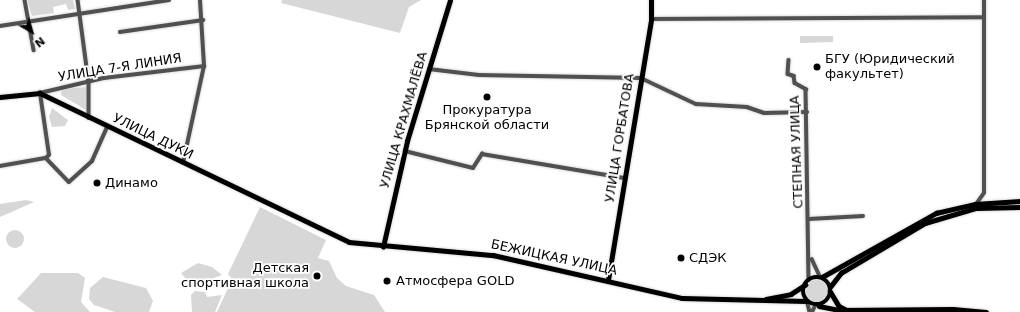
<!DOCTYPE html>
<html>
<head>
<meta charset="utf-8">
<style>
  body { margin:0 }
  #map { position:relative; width:1020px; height:312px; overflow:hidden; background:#fff; font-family:"DejaVu Sans",sans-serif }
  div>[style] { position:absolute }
  .green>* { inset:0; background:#d7d7d7 }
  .round { border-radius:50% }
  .roads { filter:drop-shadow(0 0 1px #dbdbdb) drop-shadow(0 0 1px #dbdbdb) }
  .minor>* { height:3.5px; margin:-1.75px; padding:0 1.75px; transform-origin:1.75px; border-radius:1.75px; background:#505050 }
  .major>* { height:4.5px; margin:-2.25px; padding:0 2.25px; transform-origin:2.25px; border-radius:2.25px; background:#000 }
  .major>.ring { margin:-2.25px; padding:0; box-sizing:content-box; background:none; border:4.5px solid #000; border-radius:50% }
  .dots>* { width:11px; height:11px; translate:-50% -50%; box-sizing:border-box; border:2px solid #fff; border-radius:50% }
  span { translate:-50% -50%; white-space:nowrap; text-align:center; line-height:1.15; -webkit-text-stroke:3.5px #fff; paint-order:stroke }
  .poi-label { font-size:13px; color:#000 }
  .left { translate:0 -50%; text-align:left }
  .right { translate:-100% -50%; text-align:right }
  .street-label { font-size:13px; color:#000 }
  .north { position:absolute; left:12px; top:12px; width:40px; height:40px; -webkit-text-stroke:3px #fff; paint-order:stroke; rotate:142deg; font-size:11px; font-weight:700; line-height:16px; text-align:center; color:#000 }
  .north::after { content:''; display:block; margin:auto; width:14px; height:18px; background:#000; clip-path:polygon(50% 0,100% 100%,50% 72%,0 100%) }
</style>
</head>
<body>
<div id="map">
  <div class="green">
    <i style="clip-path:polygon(27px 0,73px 0,75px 9px,68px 10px,66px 4px,53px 7px,54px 13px,32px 16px)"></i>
    <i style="clip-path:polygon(282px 0,421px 0,409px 7px,400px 33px,281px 3px)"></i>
    <i style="clip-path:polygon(800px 36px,833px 36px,833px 42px,800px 43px)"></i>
    <i style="clip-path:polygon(87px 87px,86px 110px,61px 95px,62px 89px)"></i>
    <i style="clip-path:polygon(52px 108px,68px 120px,65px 126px,52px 127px,49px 117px)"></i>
    <i style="clip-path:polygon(26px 200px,34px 202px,0 217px,0 204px)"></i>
    <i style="clip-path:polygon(260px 207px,326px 240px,318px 258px,329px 261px,337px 278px,346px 286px,374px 295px,385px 312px,217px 312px,232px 279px,228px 274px)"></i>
    <i class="round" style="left:6px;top:230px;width:18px;height:18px"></i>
    <i style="clip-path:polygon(198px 263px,212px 267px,222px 275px,192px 286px,181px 273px)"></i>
    <i style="clip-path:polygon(41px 273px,78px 273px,85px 278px,81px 302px,90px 312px,35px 312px,17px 299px)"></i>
    <i style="clip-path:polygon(103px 277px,146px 288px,153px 301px,149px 312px,115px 312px,94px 305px,89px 299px,90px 288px)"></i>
    <i class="round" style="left:806px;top:280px;width:22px;height:22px"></i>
    <i style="clip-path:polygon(195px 291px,205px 292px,207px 297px,222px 295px,215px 312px,192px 312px,191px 295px)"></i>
  </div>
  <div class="roads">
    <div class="minor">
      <i style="left:25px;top:0;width:51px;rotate:79.8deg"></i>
      <i style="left:78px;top:0;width:83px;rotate:82.4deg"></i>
      <i style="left:89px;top:82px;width:36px;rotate:90deg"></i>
      <i style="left:651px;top:19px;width:333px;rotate:-0.3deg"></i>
      <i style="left:0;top:26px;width:171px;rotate:-8.7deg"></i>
      <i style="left:120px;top:32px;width:84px;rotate:-8.2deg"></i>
      <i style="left:789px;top:60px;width:14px;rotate:94deg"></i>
      <i style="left:788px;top:74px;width:6px;rotate:18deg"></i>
      <i style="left:794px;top:76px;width:7px;rotate:82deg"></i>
      <i style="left:795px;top:83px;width:13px;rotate:29deg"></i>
      <i style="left:806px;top:89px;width:191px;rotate:89.1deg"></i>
      <i style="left:429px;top:69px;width:50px;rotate:6.8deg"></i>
      <i style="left:479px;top:75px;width:162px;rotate:1.1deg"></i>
      <i style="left:641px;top:78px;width:61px;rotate:25.3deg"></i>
      <i style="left:696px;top:104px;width:51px;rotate:3.4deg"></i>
      <i style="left:747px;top:107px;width:18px;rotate:19deg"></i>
      <i style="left:764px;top:113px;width:43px;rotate:-1.3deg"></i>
      <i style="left:405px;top:151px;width:70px;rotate:14deg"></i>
      <i style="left:473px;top:168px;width:17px;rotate:-57deg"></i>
      <i style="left:482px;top:154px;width:144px;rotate:9.6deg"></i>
      <i style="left:46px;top:158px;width:33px;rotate:46deg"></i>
      <i style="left:69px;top:182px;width:31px;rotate:-42deg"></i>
      <i style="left:92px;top:161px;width:37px;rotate:-66deg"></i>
      <i style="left:183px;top:163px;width:99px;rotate:-77.8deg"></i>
      <i style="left:204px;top:66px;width:66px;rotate:-93.5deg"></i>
      <i style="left:0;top:166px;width:47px;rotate:-9.9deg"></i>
      <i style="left:46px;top:158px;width:4px;rotate:-45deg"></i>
      <i style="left:49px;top:155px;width:63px;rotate:-98.3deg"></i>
      <i style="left:40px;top:93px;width:66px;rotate:-13.2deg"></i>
      <i style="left:104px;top:78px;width:101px;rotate:-6.8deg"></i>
      <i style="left:977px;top:203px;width:12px;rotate:-55deg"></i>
      <i style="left:984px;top:193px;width:193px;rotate:-90deg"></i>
      <i style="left:809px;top:219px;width:54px;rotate:-3.2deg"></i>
      <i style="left:812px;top:259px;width:19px;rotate:65deg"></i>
      <i style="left:808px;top:304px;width:8px;rotate:76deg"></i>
      <i style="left:812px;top:312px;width:7px;rotate:-63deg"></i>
    </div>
    <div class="major">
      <i style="left:0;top:97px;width:40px;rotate:-5.7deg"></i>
      <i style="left:40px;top:93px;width:343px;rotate:25.7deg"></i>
      <i style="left:349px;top:242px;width:145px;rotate:5.2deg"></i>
      <i style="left:493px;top:255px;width:194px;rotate:12.8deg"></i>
      <i style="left:682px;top:298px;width:124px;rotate:1.4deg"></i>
      <i style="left:383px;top:247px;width:109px;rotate:-77.2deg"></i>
      <i style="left:407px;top:141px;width:147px;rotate:-73deg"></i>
      <i class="ring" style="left:803px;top:277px;width:23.5px;height:23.5px"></i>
      <i style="left:822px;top:277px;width:131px;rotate:-29.3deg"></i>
      <i style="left:936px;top:213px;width:40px;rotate:-13deg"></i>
      <i style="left:975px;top:204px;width:45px;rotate:-3.8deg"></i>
      <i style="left:608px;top:280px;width:265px;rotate:-80.6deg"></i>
      <i style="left:651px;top:19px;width:19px;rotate:-90deg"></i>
      <i style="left:830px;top:287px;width:18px;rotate:-52deg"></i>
      <i style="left:841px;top:273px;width:98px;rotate:-30.8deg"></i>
      <i style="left:925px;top:223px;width:53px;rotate:-16.4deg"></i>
      <i style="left:976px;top:208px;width:44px;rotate:-1.3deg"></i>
      <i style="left:830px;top:291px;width:17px;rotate:59deg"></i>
      <i style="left:839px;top:306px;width:7px;rotate:27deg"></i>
      <i style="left:766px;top:299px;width:25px;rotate:-11deg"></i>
      <i style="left:791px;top:294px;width:17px;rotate:-33deg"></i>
      <i style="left:819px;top:306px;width:21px;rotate:11deg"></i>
      <i style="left:840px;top:310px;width:113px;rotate:-0.5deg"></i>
      <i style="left:953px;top:309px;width:33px;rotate:5deg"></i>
    </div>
  </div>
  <div class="dots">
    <i style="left:817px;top:67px;background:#000"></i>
    <i style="left:487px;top:97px;background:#000"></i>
    <i style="left:97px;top:183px;background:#000"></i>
    <i style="left:681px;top:258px;background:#000"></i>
    <i style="left:317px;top:276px;background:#000"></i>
    <i style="left:387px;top:281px;background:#000"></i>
  </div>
  <div class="poi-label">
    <span class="left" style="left:825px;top:67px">БГУ (Юридический<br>факультет)</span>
    <span style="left:487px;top:118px">Прокуратура<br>Брянской области</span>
    <span class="left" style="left:105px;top:183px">Динамо</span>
    <span class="left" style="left:689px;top:258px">СДЭК</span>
    <span class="right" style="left:309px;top:276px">Детская<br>спортивная школа</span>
    <span class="left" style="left:396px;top:281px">Атмосфера GOLD</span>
  </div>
  <div class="street-label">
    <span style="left:120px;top:68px;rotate:-9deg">УЛИЦА 7-Я ЛИНИЯ</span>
    <span style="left:404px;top:120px;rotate:-74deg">УЛИЦА КРАХМАЛЁВА</span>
    <span style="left:153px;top:137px;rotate:26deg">УЛИЦА ДУКИ</span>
    <span style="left:620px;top:138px;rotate:-81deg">УЛИЦА ГОРБАТОВА</span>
    <span style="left:797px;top:152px;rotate:-92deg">СТЕПНАЯ УЛИЦА</span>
    <span style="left:554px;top:258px;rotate:12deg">БЕЖИЦКАЯ УЛИЦА</span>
  </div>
  <div class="north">N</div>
</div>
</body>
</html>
